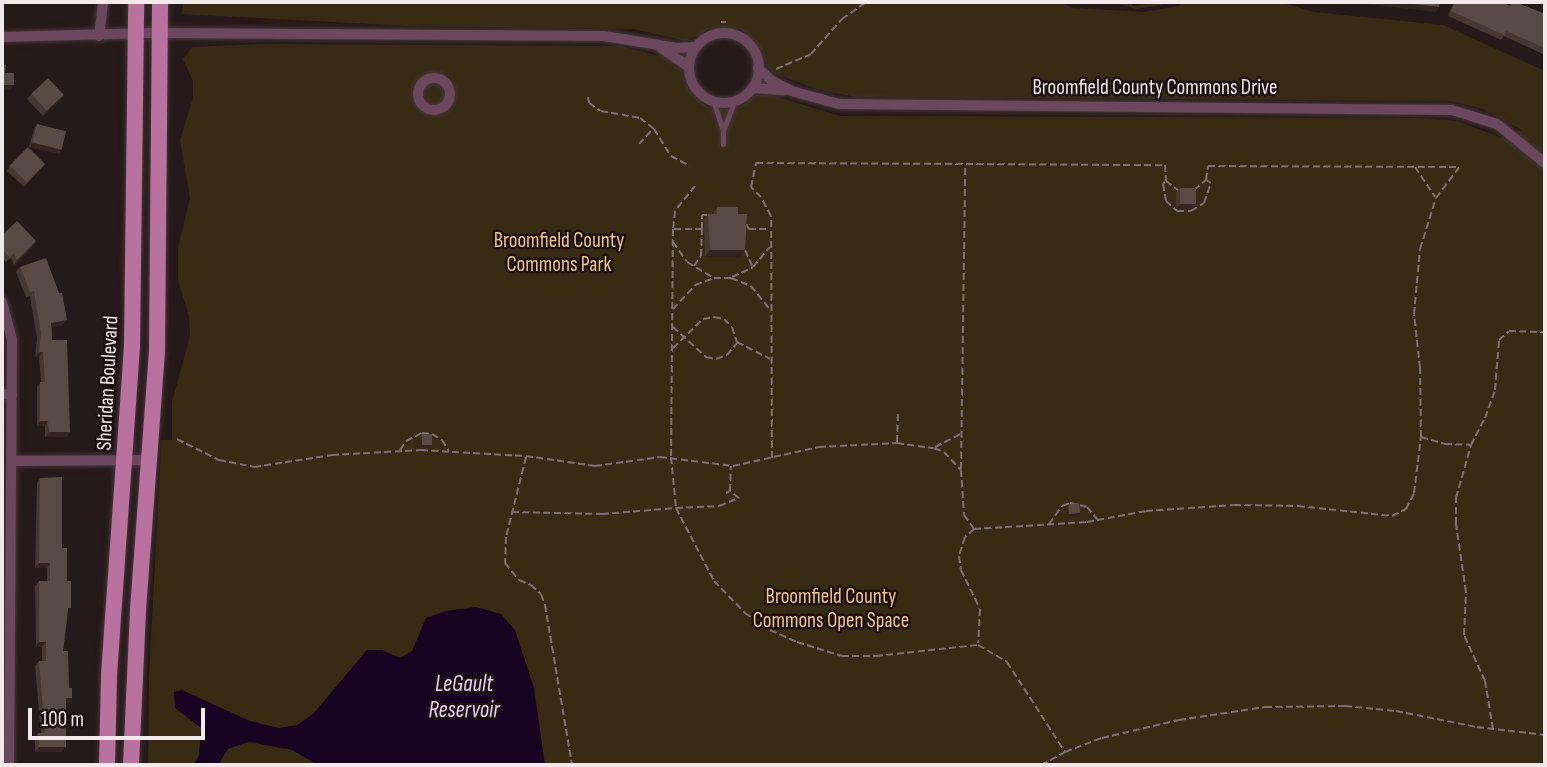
<!DOCTYPE html>
<html>
<head>
<meta charset="utf-8">
<style>
  body { margin:0 }
  #map { position:relative; width:1547px; height:767px; overflow:hidden; background:#26191a; font-family:"Sofia Sans Condensed",sans-serif }
  div>[style] { position:absolute }
  .green>* { inset:0; background:#382b14 }
  .water>* { inset:0; background:#150321 }
  .path>* { height:2px; margin-top:-1px; transform-origin:0; background:repeating-linear-gradient(90deg,#7d7273 0 7px,transparent 0 10.5px) }
  .roads { filter:drop-shadow(0 0 2px #433637) drop-shadow(0 0 2px #433637) }
  .service>* { height:5px; margin:-2.5px; padding:0 2.5px; transform-origin:2.5px; border-radius:2.5px; background:#6b485d }
  .minor>* { height:10px; margin:-5px; padding:0 5px; transform-origin:5px; border-radius:5px; background:#6b485d }
  .minor>.ring { margin:-5px; padding:0; box-sizing:content-box; background:none; border:10px solid #6b485d; border-radius:50% }
  .primary>* { height:16px; margin:-8px; padding:0 8px; transform-origin:8px; border-radius:8px; background:#b9719e }
  .wall>* { inset:0; background:#453833 }
  .shaded-wall>* { inset:0; background:#312421; transform-origin:0 0 }
  .building>* { inset:0; background:#584b46; transform-origin:0 0 }
  span { translate:-50% -50%; white-space:nowrap; text-align:center; line-height:1.15; -webkit-text-stroke:5px #1c1011; paint-order:stroke }
  .street-label { font-size:21px; color:#f3e9ea }
  .park-label { font-size:21px; color:#f0c784 }
  .water-label { font-size:23px; color:#e7d0f8; font-style:italic }
  .frame { position:absolute; inset:0; border:4px solid #f3e9ea; pointer-events:none }
  .scale { position:absolute; left:28px; top:708px; width:177px; height:32px; box-sizing:border-box; border:4px solid #f3e9ea; border-top:0; padding-left:9px; font-size:21px; line-height:24px; white-space:nowrap; color:#f3e9ea; -webkit-text-stroke:5px #1c1011; paint-order:stroke }
</style>
</head>
<body>
<div id="map">
  <div class="green">
    <i style="clip-path:polygon(183px 2px,1062px 2px,1071px 8px,1143px 12px,1179px 6px,1183px 2px,1279px 2px,1314px 12px,1443px 25px,1545px 71px,1545px 765px,148px 765px,149px 678px,161px 450px,162px 440px,172px 440px,172px 402px,190px 336px,189px 316px,178px 280px,178px 247px,190px 198px,180px 140px,193px 98px,193px 81px,183px 59px,192px 47px,261px 44px,620px 46px,671px 59px,680px 66px,689px 90px,708px 107px,720px 109px,738px 107px,761px 92px,840px 116px,1421px 118px,1457px 121px,1502px 138px,1522px 130px,1483px 109px,1451px 101px,857px 97px,819px 90px,771px 72px,755px 42px,740px 29px,708px 30px,686px 41px,634px 29px,409px 26px,182px 14px)"></i>
    <i style="clip-path:polygon(1111px 2px,1130px 2px,1133px 6px,1164px 2px,1161px 5px,1137px 9px)"></i>
  </div>
  <div class="water">
    <i style="clip-path:polygon(476px 607px,501px 614px,515px 630px,534px 688px,545px 765px,318px 765px,292px 750px,248px 742px,228px 749px,218px 765px,194px 765px,199px 755px,201px 728px,175px 708px,174px 692px,182px 690px,250px 721px,279px 728px,297px 725px,313px 714px,367px 650px,382px 650px,400px 658px,412px 651px,426px 618px,446px 611px)"></i>
  </div>
  <div class="path">
    <i style="left:721px;top:22px;width:5px"></i>
    <i style="left:776px;top:69px;width:38px;rotate:-23deg"></i>
    <i style="left:811px;top:54px;width:47px;rotate:-48.5deg"></i>
    <i style="left:842px;top:19px;width:29px;rotate:-35deg"></i>
    <i style="left:588px;top:97px;width:6px;rotate:81deg"></i>
    <i style="left:589px;top:103px;width:14px;rotate:34deg"></i>
    <i style="left:601px;top:111px;width:40px;rotate:10deg"></i>
    <i style="left:640px;top:118px;width:18px;rotate:38deg"></i>
    <i style="left:654px;top:129px;width:32px;rotate:58deg"></i>
    <i style="left:671px;top:156px;width:21px;rotate:28deg"></i>
    <i style="left:639px;top:144px;width:21px;rotate:-47deg"></i>
    <i style="left:1415px;top:167px;width:36px;rotate:56deg"></i>
    <i style="left:1165px;top:182px;width:3px;rotate:135deg"></i>
    <i style="left:1163px;top:184px;width:17px;rotate:80deg"></i>
    <i style="left:1166px;top:201px;width:15px;rotate:42deg"></i>
    <i style="left:1177px;top:211px;width:14px"></i>
    <i style="left:1191px;top:211px;width:15px;rotate:-32deg"></i>
    <i style="left:1204px;top:203px;width:21px;rotate:-71deg"></i>
    <i style="left:1211px;top:183px;width:6px;rotate:-149deg"></i>
    <i style="left:695px;top:186px;width:32px;rotate:129deg"></i>
    <i style="left:675px;top:211px;width:18px;rotate:96deg"></i>
    <i style="left:673px;top:229px;width:228px;rotate:90.5deg"></i>
    <i style="left:671px;top:457px;width:51px;rotate:84.4deg"></i>
    <i style="left:676px;top:508px;width:43px;rotate:-2.7deg"></i>
    <i style="left:719px;top:506px;width:22px;rotate:-22deg"></i>
    <i style="left:739px;top:498px;width:11px;rotate:-142deg"></i>
    <i style="left:1194px;top:190px;width:16px;rotate:-40deg"></i>
    <i style="left:1206px;top:180px;width:14px;rotate:-82deg"></i>
    <i style="left:1208px;top:166px;width:251px;rotate:0.2deg"></i>
    <i style="left:746px;top:224px;width:6px;rotate:59deg"></i>
    <i style="left:749px;top:229px;width:20px"></i>
    <i style="left:674px;top:229px;width:28px"></i>
    <i style="left:702px;top:229px;width:14px;rotate:-90deg"></i>
    <i style="left:702px;top:215px;width:5px"></i>
    <i style="left:673px;top:242px;width:24px;rotate:55deg"></i>
    <i style="left:687px;top:262px;width:29px;rotate:31deg"></i>
    <i style="left:745px;top:250px;width:17px;rotate:66deg"></i>
    <i style="left:694px;top:266px;width:12px;rotate:-55deg"></i>
    <i style="left:701px;top:256px;width:27px;rotate:-88deg"></i>
    <i style="left:732px;top:277px;width:23px;rotate:-25deg"></i>
    <i style="left:753px;top:267px;width:26px;rotate:-50deg"></i>
    <i style="left:673px;top:309px;width:33px;rotate:-47deg"></i>
    <i style="left:695px;top:285px;width:20px;rotate:-20deg"></i>
    <i style="left:714px;top:278px;width:17px"></i>
    <i style="left:731px;top:278px;width:22px;rotate:22deg"></i>
    <i style="left:751px;top:286px;width:32px;rotate:51deg"></i>
    <i style="left:673px;top:327px;width:45px;rotate:42.3deg"></i>
    <i style="left:706px;top:357px;width:10px;rotate:11deg"></i>
    <i style="left:716px;top:359px;width:12px;rotate:-20deg"></i>
    <i style="left:727px;top:355px;width:16px;rotate:-50deg"></i>
    <i style="left:673px;top:348px;width:42px;rotate:-44deg"></i>
    <i style="left:703px;top:319px;width:11px;rotate:-10deg"></i>
    <i style="left:714px;top:317px;width:10px;rotate:11deg"></i>
    <i style="left:724px;top:319px;width:11px;rotate:45deg"></i>
    <i style="left:732px;top:327px;width:16px;rotate:72deg"></i>
    <i style="left:737px;top:342px;width:37px;rotate:27deg"></i>
    <i style="left:1421px;top:437px;width:25px;rotate:16deg"></i>
    <i style="left:1445px;top:444px;width:25px;rotate:2deg"></i>
    <i style="left:177px;top:439px;width:47px;rotate:26.6deg"></i>
    <i style="left:219px;top:460px;width:36px;rotate:11deg"></i>
    <i style="left:254px;top:467px;width:79px;rotate:-8.7deg"></i>
    <i style="left:332px;top:455px;width:89px;rotate:-3.2deg"></i>
    <i style="left:421px;top:450px;width:105px;rotate:3.3deg"></i>
    <i style="left:526px;top:456px;width:70px;rotate:8.2deg"></i>
    <i style="left:595px;top:466px;width:66px;rotate:-7.9deg"></i>
    <i style="left:660px;top:457px;width:74px;rotate:7deg"></i>
    <i style="left:733px;top:466px;width:88px;rotate:-12.5deg"></i>
    <i style="left:819px;top:447px;width:78px;rotate:-2.9deg"></i>
    <i style="left:897px;top:443px;width:37px;rotate:8deg"></i>
    <i style="left:934px;top:448px;width:11px;rotate:22deg"></i>
    <i style="left:944px;top:452px;width:25px;rotate:47deg"></i>
    <i style="left:961px;top:470px;width:45px;rotate:86.2deg"></i>
    <i style="left:964px;top:515px;width:17px;rotate:54deg"></i>
    <i style="left:974px;top:529px;width:113px;rotate:-3.5deg"></i>
    <i style="left:1087px;top:522px;width:60px;rotate:-10.6deg"></i>
    <i style="left:1146px;top:511px;width:88px;rotate:-3.9deg"></i>
    <i style="left:1234px;top:505px;width:64px;rotate:0.9deg"></i>
    <i style="left:1298px;top:506px;width:95px;rotate:6.1deg"></i>
    <i style="left:1392px;top:516px;width:16px;rotate:-27deg"></i>
    <i style="left:1406px;top:509px;width:18px;rotate:-63deg"></i>
    <i style="left:1414px;top:493px;width:56px;rotate:-82.9deg"></i>
    <i style="left:1421px;top:437px;width:69px;rotate:-90.8deg"></i>
    <i style="left:1420px;top:368px;width:54px;rotate:-96.3deg"></i>
    <i style="left:1414px;top:314px;width:65px;rotate:-84.7deg"></i>
    <i style="left:1420px;top:249px;width:53px;rotate:-72.6deg"></i>
    <i style="left:1436px;top:198px;width:39px;rotate:-53deg"></i>
    <i style="left:897px;top:442px;width:28px;rotate:-88deg"></i>
    <i style="left:935px;top:447px;width:29px;rotate:-27deg"></i>
    <i style="left:400px;top:450px;width:11px;rotate:-56deg"></i>
    <i style="left:406px;top:441px;width:18px;rotate:-27deg"></i>
    <i style="left:422px;top:433px;width:10px;rotate:6deg"></i>
    <i style="left:432px;top:434px;width:12px;rotate:31deg"></i>
    <i style="left:442px;top:440px;width:13px;rotate:58deg"></i>
    <i style="left:526px;top:457px;width:82px;rotate:104deg"></i>
    <i style="left:506px;top:537px;width:26px;rotate:92deg"></i>
    <i style="left:505px;top:563px;width:22px;rotate:51deg"></i>
    <i style="left:519px;top:580px;width:13px;rotate:23deg"></i>
    <i style="left:531px;top:585px;width:13px;rotate:42deg"></i>
    <i style="left:541px;top:594px;width:12px;rotate:70deg"></i>
    <i style="left:545px;top:605px;width:162px;rotate:80.4deg"></i>
    <i style="left:772px;top:458px;width:242px;rotate:-90.2deg"></i>
    <i style="left:771px;top:216px;width:21px;rotate:-118deg"></i>
    <i style="left:761px;top:197px;width:14px;rotate:-135deg"></i>
    <i style="left:751px;top:187px;width:25px;rotate:-78deg"></i>
    <i style="left:756px;top:163px;width:409px;rotate:0.3deg"></i>
    <i style="left:1165px;top:165px;width:16px;rotate:86deg"></i>
    <i style="left:1166px;top:181px;width:15px;rotate:37deg"></i>
    <i style="left:961px;top:469px;width:303px;rotate:-89.2deg"></i>
    <i style="left:726px;top:493px;width:4px;rotate:-27deg"></i>
    <i style="left:730px;top:491px;width:25px;rotate:-88deg"></i>
    <i style="left:512px;top:512px;width:90px;rotate:1.3deg"></i>
    <i style="left:602px;top:514px;width:74px;rotate:-4.6deg"></i>
    <i style="left:676px;top:508px;width:82px;rotate:62.5deg"></i>
    <i style="left:714px;top:581px;width:45px;rotate:45.9deg"></i>
    <i style="left:745px;top:613px;width:30px;rotate:34deg"></i>
    <i style="left:770px;top:630px;width:30px;rotate:24deg"></i>
    <i style="left:797px;top:642px;width:47px;rotate:17.3deg"></i>
    <i style="left:842px;top:656px;width:34px"></i>
    <i style="left:876px;top:656px;width:103px;rotate:-6.2deg"></i>
    <i style="left:978px;top:645px;width:34px;rotate:30deg"></i>
    <i style="left:1007px;top:662px;width:107px;rotate:57.2deg"></i>
    <i style="left:1049px;top:524px;width:22px;rotate:-54deg"></i>
    <i style="left:1062px;top:506px;width:9px;rotate:-21deg"></i>
    <i style="left:1070px;top:503px;width:17px;rotate:13deg"></i>
    <i style="left:1087px;top:507px;width:16px;rotate:50deg"></i>
    <i style="left:974px;top:529px;width:12px;rotate:138deg"></i>
    <i style="left:965px;top:537px;width:20px;rotate:108deg"></i>
    <i style="left:959px;top:556px;width:14px;rotate:82deg"></i>
    <i style="left:961px;top:570px;width:43px;rotate:64deg"></i>
    <i style="left:980px;top:609px;width:34px;rotate:93deg"></i>
    <i style="left:1493px;top:729px;width:49px;rotate:-99.5deg"></i>
    <i style="left:1485px;top:681px;width:51px;rotate:-114.5deg"></i>
    <i style="left:1464px;top:635px;width:43px;rotate:-87.3deg"></i>
    <i style="left:1466px;top:592px;width:69px;rotate:-98.4deg"></i>
    <i style="left:1456px;top:524px;width:26px;rotate:-90deg"></i>
    <i style="left:1456px;top:498px;width:55px;rotate:-74.2deg"></i>
    <i style="left:1471px;top:445px;width:30px;rotate:-63deg"></i>
    <i style="left:1485px;top:418px;width:30px;rotate:-70deg"></i>
    <i style="left:1495px;top:390px;width:50px;rotate:-85.4deg"></i>
    <i style="left:1499px;top:340px;width:13px;rotate:-42deg"></i>
    <i style="left:1509px;top:331px;width:36px;rotate:2deg"></i>
    <i style="left:1041px;top:765px;width:27px;rotate:-28deg"></i>
    <i style="left:1065px;top:752px;width:40px;rotate:-21deg"></i>
    <i style="left:1102px;top:738px;width:79px;rotate:-13.2deg"></i>
    <i style="left:1179px;top:720px;width:87px;rotate:-8.6deg"></i>
    <i style="left:1265px;top:707px;width:80px;rotate:-0.7deg"></i>
    <i style="left:1345px;top:706px;width:51px;rotate:5.6deg"></i>
    <i style="left:1396px;top:711px;width:83px;rotate:11.2deg"></i>
    <i style="left:1477px;top:727px;width:68px;rotate:6.7deg"></i>
  </div>
  <div class="roads">
    <div class="service">
      <i style="left:713px;top:100px;width:33px;rotate:72deg"></i>
      <i style="left:723px;top:131px;width:13px;rotate:90deg"></i>
      <i style="left:723px;top:131px;width:33px;rotate:-69deg"></i>
    </div>
    <div class="minor">
      <i class="ring" style="left:689px;top:33px;width:60px;height:60px"></i>
      <i style="left:99px;top:36px;width:34px;rotate:-83deg"></i>
      <i style="left:2px;top:37px;width:158px;rotate:-1.5deg"></i>
      <i style="left:160px;top:33px;width:444px;rotate:0.4deg"></i>
      <i style="left:604px;top:36px;width:74px;rotate:9.3deg"></i>
      <i style="left:677px;top:48px;width:19px;rotate:-3deg"></i>
      <i style="left:661px;top:48px;width:34px;rotate:34deg"></i>
      <i style="left:758px;top:68px;width:19px;rotate:43deg"></i>
      <i style="left:772px;top:81px;width:25px;rotate:26deg"></i>
      <i style="left:795px;top:92px;width:46px;rotate:15.3deg"></i>
      <i style="left:839px;top:104px;width:613px;rotate:0.56deg"></i>
      <i style="left:1452px;top:110px;width:47px;rotate:17.3deg"></i>
      <i style="left:1497px;top:124px;width:62px;rotate:39.1deg"></i>
      <i class="ring" style="left:418px;top:78px;width:22px;height:22px"></i>
      <i style="left:752px;top:88px;width:32px;rotate:4deg"></i>
      <i style="left:2px;top:302px;width:38px;rotate:75deg"></i>
      <i style="left:12px;top:339px;width:426px;rotate:90.4deg"></i>
      <i style="left:2px;top:394px;width:10px;rotate:6deg"></i>
      <i style="left:12px;top:461px;width:138px;rotate:-0.4deg"></i>
    </div>
    <div class="primary">
      <i style="left:107px;top:765px;width:90px;rotate:-88.7deg"></i>
      <i style="left:109px;top:675px;width:330px;rotate:-86deg"></i>
      <i style="left:132px;top:346px;width:344px;rotate:-89.3deg"></i>
      <i style="left:131px;top:765px;width:155px;rotate:-87.4deg"></i>
      <i style="left:138px;top:610px;width:259px;rotate:-85.8deg"></i>
      <i style="left:157px;top:352px;width:350px;rotate:-89.5deg"></i>
    </div>
  </div>
  <div class="wall">
    <i style="clip-path:polygon(1454px 2px,1500px 2px,1509px 6px,1512px 2px,1545px 14px,1545px 51px,1543px 54px,1504px 36px,1501px 40px,1448px 16px)"></i>
    <i style="clip-path:polygon(31px 94px,64px 95px,60px 100px,43px 116px,27px 99px)"></i>
    <i style="clip-path:polygon(37px 124px,61px 148px,58px 153px,29px 147px,34px 129px)"></i>
    <i style="clip-path:polygon(45px 164px,24px 187px,7px 171px,10px 166px)"></i>
    <i style="clip-path:polygon(1180px 188px,1196px 204px,1192px 209px,1176px 209px,1176px 193px)"></i>
    <i style="clip-path:polygon(717px 207px,738px 214px,740px 257px,705px 257px,704px 220px,708px 214px,713px 214px)"></i>
    <i style="clip-path:polygon(2px 235px,36px 241px,33px 246px,14px 265px,11px 258px,6px 262px,2px 258px)"></i>
    <i style="clip-path:polygon(20px 267px,63px 325px,52px 327px,52px 340px,70px 432px,66px 437px,45px 437px,45px 426px,37px 426px,37px 387px,41px 382px,39px 357px,35px 357px,37px 338px,30px 296px,26px 297px,16px 272px)"></i>
    <i style="clip-path:polygon(40px 478px,62px 548px,67px 581px,68px 613px,63px 651px,69px 688px,72px 698px,69px 703px,66px 703px,62px 752px,35px 752px,35px 738px,38px 733px,41px 733px,35px 666px,39px 661px,42px 661px,42px 647px,36px 647px,35px 586px,39px 581px,47px 581px,47px 568px,35px 568px,37px 483px)"></i>
  </div>
  <div class="shaded-wall">
    <i style="clip-path:polygon(1349px 2px,1396px 2px,1439px 7px,1436px 12px)"></i>
    <i style="clip-path:polygon(2px 85px,14px 85px,11px 90px,2px 90px)"></i>
    <i style="clip-path:polygon(64px 95px,60px 100px,43px 116px,46px 111px)"></i>
    <i style="left:32px;top:142px;width:30px;height:6px;rotate:12deg"></i>
    <i style="clip-path:polygon(1180px 204px,1196px 204px,1192px 209px,1176px 209px)"></i>
    <i style="clip-path:polygon(36px 241px,33px 246px,14px 265px,17px 260px)"></i>
    <i style="clip-path:polygon(710px 250px,745px 250px,740px 257px,705px 257px)"></i>
    <i style="clip-path:polygon(67px 320px,63px 325px,48px 328px,51px 323px)"></i>
    <i style="clip-path:polygon(39px 352px,43px 352px,39px 357px,35px 357px)"></i>
    <i style="clip-path:polygon(40px 421px,48px 421px,45px 426px,37px 426px)"></i>
    <i style="clip-path:polygon(49px 432px,70px 432px,66px 437px,45px 437px)"></i>
    <i style="clip-path:polygon(422px 445px,432px 445px,430px 448px,420px 447px)"></i>
    <i style="clip-path:polygon(1080px 513px,1078px 516px,1067px 516px,1069px 514px)"></i>
    <i style="clip-path:polygon(39px 563px,50px 563px,47px 568px,35px 568px)"></i>
    <i style="clip-path:polygon(39px 642px,46px 642px,42px 647px,36px 647px)"></i>
    <i style="clip-path:polygon(66px 698px,72px 698px,69px 703px,63px 703px)"></i>
    <i style="clip-path:polygon(39px 747px,66px 747px,62px 752px,35px 752px)"></i>
  </div>
  <div class="building">
    <i style="clip-path:polygon(1396px 2px,1440px 2px,1439px 7px)"></i>
    <i style="clip-path:polygon(1455px 2px,1500px 2px,1510px 6px,1512px 2px,1515px 2px,1545px 14px,1545px 48px,1506px 31px,1504px 35px,1451px 11px)"></i>
    <i style="clip-path:polygon(2px 65px,6px 65px,5px 73px,14px 73px,14px 85px,2px 85px)"></i>
    <i style="left:48px;top:78px;width:23px;height:23px;rotate:47deg"></i>
    <i style="left:37px;top:124px;width:30px;height:19px;rotate:14deg"></i>
    <i style="left:28px;top:147px;width:24px;height:26px;rotate:45deg"></i>
    <i style="left:1180px;top:188px;width:16px;height:16px"></i>
    <i style="clip-path:polygon(717px 207px,738px 207px,738px 214px,747px 214px,745px 250px,710px 250px,708px 214px,717px 214px)"></i>
    <i style="clip-path:polygon(17px 221px,36px 241px,17px 260px,14px 253px,9px 257px,2px 249px,2px 235px)"></i>
    <i style="clip-path:polygon(46px 258px,59px 293px,62px 293px,67px 320px,51px 323px,52px 340px,67px 340px,70px 432px,49px 432px,48px 421px,40px 421px,40px 382px,45px 382px,43px 352px,39px 352px,41px 333px,34px 291px,30px 292px,20px 267px)"></i>
    <i style="left:422px;top:434px;width:10px;height:11px"></i>
    <i style="clip-path:polygon(62px 477px,62px 548px,67px 548px,67px 581px,71px 581px,71px 608px,68px 608px,63px 651px,68px 651px,69px 688px,72px 688px,72px 698px,66px 698px,66px 747px,39px 747px,38px 733px,45px 733px,39px 661px,46px 661px,46px 642px,39px 642px,39px 581px,50px 581px,50px 563px,39px 563px,40px 478px)"></i>
    <i style="left:1079px;top:503px;width:10px;height:11px;rotate:84deg"></i>
  </div>
  <div class="street-label">
    <span style="left:1155px;top:88px">Broomfield County Commons Drive</span>
    <span style="left:108px;top:383px;rotate:-87deg">Sheridan Boulevard</span>
  </div>
  <div class="park-label">
    <span style="left:559px;top:253px">Broomfield County<br>Commons Park</span>
    <span style="left:831px;top:609px">Broomfield County<br>Commons Open Space</span>
  </div>
  <div class="water-label">
    <span style="left:464px;top:697px">LeGault<br>Reservoir</span>
  </div>
  <div class="frame"></div>
  <div class="scale">100 m</div>
</div>
</body>
</html>
